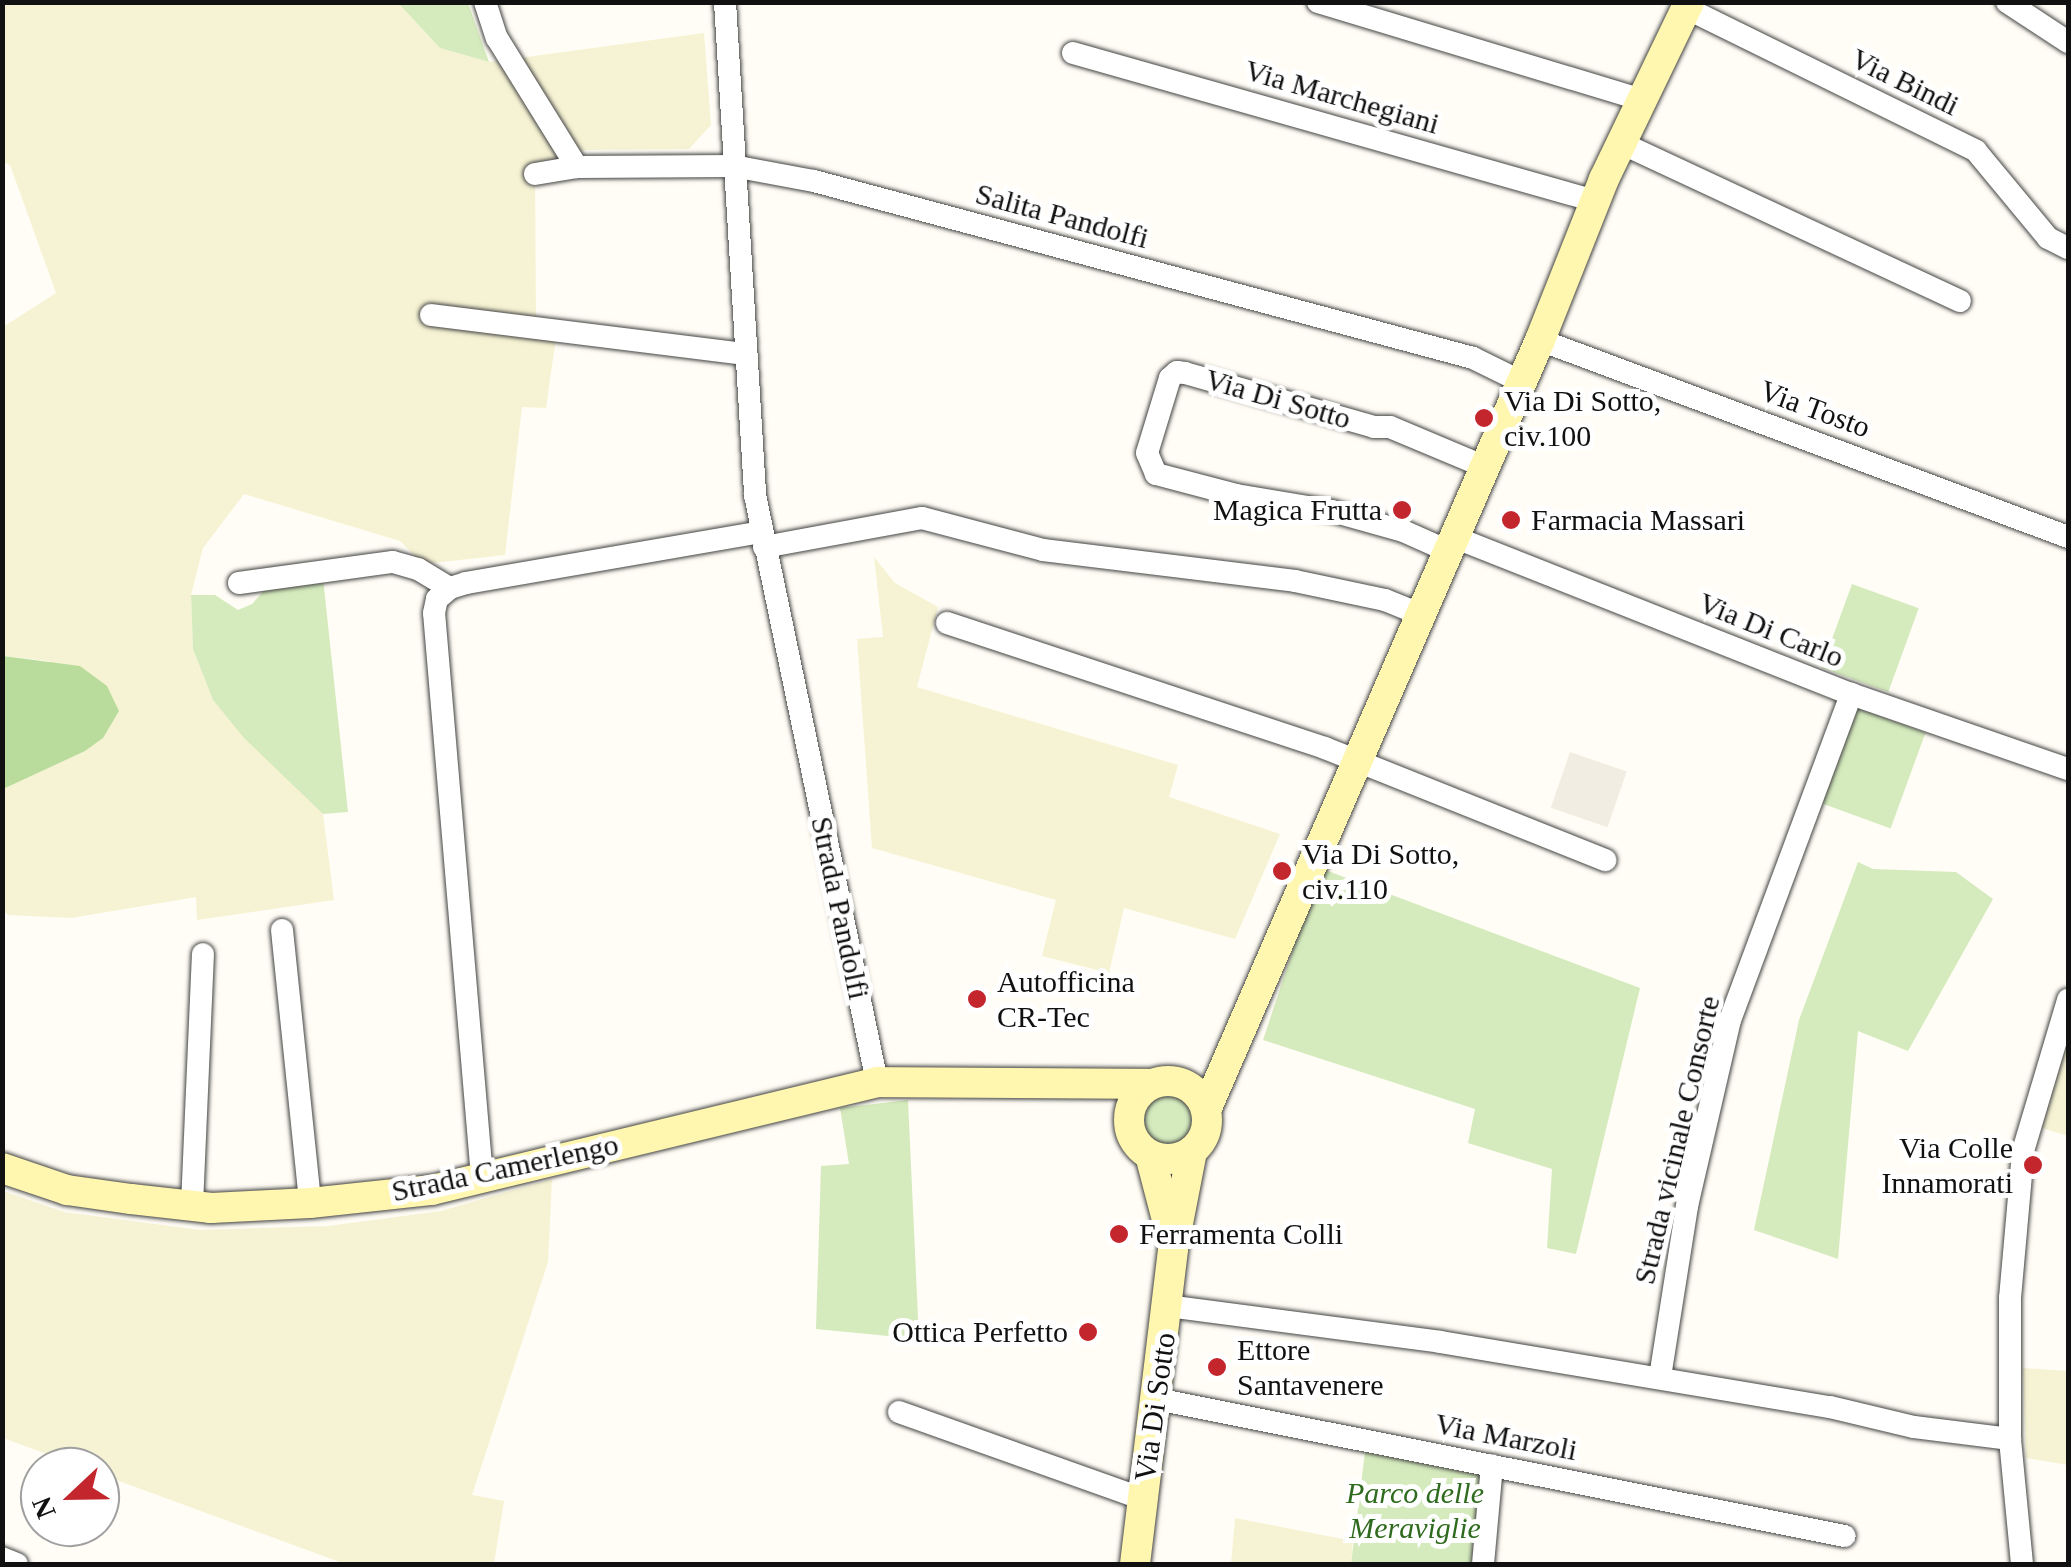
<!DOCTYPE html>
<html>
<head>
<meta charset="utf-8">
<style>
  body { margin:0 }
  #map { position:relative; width:2071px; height:1567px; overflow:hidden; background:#fffdf5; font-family:Georgia,serif }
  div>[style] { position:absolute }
  .farmland>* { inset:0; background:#f6f3d4 }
  .green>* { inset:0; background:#d5ebbd; transform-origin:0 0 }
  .round { border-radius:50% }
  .forest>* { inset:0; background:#b9dc9c }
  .plaza>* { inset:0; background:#f1ede2; transform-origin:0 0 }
  .roads { filter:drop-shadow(0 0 2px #444) drop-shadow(0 0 2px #444) }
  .street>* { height:22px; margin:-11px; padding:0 11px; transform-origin:11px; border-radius:11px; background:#fff }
  .secondary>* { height:30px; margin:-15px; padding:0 15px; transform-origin:15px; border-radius:15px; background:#fff6b0 }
  .secondary>.ring { margin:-15px; padding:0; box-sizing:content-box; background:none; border:30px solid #fff6b0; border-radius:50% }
  .dots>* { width:28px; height:28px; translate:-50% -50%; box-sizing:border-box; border:5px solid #fff; border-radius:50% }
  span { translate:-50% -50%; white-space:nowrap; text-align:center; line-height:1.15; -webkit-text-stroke:10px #fff; paint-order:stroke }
  .street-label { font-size:30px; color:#111 }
  .poi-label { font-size:30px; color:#111 }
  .left { translate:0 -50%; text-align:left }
  .right { translate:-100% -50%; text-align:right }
  .park-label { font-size:30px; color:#2f6b1f; font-style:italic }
  .frame { position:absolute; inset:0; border:5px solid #111; pointer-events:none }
  .north { position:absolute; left:20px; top:1447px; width:100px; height:100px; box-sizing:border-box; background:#fff; border:2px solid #a0a0a0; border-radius:50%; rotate:248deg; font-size:28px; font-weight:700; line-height:40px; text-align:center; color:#111 }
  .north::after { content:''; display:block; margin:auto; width:35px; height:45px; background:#c4262e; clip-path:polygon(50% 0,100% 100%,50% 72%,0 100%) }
</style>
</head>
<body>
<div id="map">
  <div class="farmland">
    <i style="clip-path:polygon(3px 3px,398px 3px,440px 48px,489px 62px,704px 33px,711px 125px,689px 149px,585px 150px,535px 174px,536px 316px,558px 323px,546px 408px,522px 407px,505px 555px,423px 564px,400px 541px,244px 494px,203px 548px,191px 595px,193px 649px,213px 700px,323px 814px,334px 900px,197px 920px,196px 897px,71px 918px,8px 915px,2px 909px,3px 789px,103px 738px,49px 661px,3px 656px,3px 327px,56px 293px,10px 165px,3px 162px)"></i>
    <i style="clip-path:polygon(874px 557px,895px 583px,938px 607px,917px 687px,1178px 765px,1169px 797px,1280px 834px,1235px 939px,1124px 908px,1109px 973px,1042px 956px,1056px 900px,872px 848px,857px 639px,883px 637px)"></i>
    <i style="clip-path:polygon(2068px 1015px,2068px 1136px,2036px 1126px)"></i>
    <i style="clip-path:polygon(552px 1179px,548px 1262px,472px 1495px,504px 1501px,494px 1564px,345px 1564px,100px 1474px,100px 1467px,82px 1467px,3px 1438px,3px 1191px,64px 1212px,200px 1230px,328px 1226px,441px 1211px)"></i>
    <i style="clip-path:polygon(2023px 1368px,2068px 1371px,2068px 1465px,2026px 1458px)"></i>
    <i style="clip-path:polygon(1235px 1518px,1353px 1541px,1351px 1564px,1231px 1564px)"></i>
  </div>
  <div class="green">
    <i style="clip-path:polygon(398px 3px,468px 3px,489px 62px,440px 48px)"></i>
    <i style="clip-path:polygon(323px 578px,348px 812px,323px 814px,244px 738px,213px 700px,193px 649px,191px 595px,215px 595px,238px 610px,252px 604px,268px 586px)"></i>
    <i style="left:1852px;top:584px;width:71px;height:89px;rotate:20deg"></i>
    <i style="left:1855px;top:707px;width:75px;height:102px;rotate:20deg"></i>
    <i style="clip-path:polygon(1858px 862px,1873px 869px,1956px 872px,1993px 899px,1908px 1051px,1858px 1031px,1838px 1259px,1754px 1230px,1799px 1020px)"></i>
    <i style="clip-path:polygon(1320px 868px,1640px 988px,1576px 1254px,1547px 1248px,1552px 1169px,1468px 1143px,1475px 1109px,1263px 1040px)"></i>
    <i class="round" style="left:1144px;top:1096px;width:48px;height:48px"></i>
    <i style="clip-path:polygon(908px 1100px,919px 1339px,816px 1329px,821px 1166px,849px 1164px,840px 1108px)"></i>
    <i style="clip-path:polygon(1366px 1444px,1484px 1470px,1471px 1564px,1351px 1564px)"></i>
  </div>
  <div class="forest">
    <i style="clip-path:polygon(3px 656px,80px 666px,107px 686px,119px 711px,103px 738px,85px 751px,3px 789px)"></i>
  </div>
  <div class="plaza">
    <i style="left:1570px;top:752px;width:60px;height:59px;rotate:19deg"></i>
  </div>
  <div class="roads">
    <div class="street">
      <i style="left:485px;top:2px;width:38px;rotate:72deg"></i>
      <i style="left:497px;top:38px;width:152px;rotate:58.2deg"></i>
      <i style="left:577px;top:167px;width:156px;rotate:-0.4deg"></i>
      <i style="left:733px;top:166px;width:82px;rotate:10.5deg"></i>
      <i style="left:814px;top:181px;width:682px;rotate:15.03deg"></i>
      <i style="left:1473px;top:358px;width:55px;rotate:26.1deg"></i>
      <i style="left:725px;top:2px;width:494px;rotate:86.5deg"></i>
      <i style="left:755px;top:495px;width:600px;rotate:78.26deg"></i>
      <i style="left:1318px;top:2px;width:338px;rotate:16.8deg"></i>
      <i style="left:2007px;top:2px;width:73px;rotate:33.3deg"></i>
      <i style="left:1686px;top:8px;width:323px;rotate:26.2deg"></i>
      <i style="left:1976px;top:151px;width:113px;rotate:50.4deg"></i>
      <i style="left:2048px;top:238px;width:22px;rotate:27deg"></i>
      <i style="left:1073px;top:53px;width:543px;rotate:15.83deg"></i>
      <i style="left:1621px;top:143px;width:374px;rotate:25deg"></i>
      <i style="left:535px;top:174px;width:43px;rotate:-9.5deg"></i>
      <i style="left:431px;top:315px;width:316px;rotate:7.1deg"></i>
      <i style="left:1540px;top:340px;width:564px;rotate:20.46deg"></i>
      <i style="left:1454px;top:537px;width:427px;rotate:21.6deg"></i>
      <i style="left:1851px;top:694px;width:230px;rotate:19.1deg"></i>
      <i style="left:764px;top:547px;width:161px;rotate:-10.4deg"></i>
      <i style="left:922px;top:518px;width:125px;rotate:14.8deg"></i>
      <i style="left:1043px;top:550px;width:254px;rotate:7deg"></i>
      <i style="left:1295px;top:581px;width:92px;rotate:11.9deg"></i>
      <i style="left:1385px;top:600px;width:38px;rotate:22deg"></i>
      <i style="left:1448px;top:551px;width:49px;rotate:-156deg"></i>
      <i style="left:1403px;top:531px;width:74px;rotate:-164.3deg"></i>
      <i style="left:1332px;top:511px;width:97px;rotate:-170.5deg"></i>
      <i style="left:1236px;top:495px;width:83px;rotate:-165.3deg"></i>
      <i style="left:1156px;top:474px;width:23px;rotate:-113deg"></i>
      <i style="left:1147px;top:453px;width:78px;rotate:-73deg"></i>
      <i style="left:1170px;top:378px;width:9px;rotate:-41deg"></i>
      <i style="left:1177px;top:372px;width:8px;rotate:7deg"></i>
      <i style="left:1185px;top:373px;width:197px;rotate:15.9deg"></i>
      <i style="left:1374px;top:427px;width:16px"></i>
      <i style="left:1390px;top:427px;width:103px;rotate:22.8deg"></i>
      <i style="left:239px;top:583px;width:155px;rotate:-7.8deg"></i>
      <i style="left:393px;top:562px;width:26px;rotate:16deg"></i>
      <i style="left:418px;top:569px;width:37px;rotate:31deg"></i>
      <i style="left:947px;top:623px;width:398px;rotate:18.3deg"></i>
      <i style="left:1325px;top:748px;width:302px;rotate:21.8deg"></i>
      <i style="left:282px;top:930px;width:274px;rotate:84.1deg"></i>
      <i style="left:482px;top:1177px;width:566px;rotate:-94.86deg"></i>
      <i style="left:434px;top:613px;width:14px;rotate:-78deg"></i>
      <i style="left:437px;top:599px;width:17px;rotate:-40deg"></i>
      <i style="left:450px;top:588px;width:17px;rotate:-17deg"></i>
      <i style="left:466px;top:583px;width:299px;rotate:-9.8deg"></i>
      <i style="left:192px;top:1205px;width:251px;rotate:-87.5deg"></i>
      <i style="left:1168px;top:1306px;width:274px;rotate:7.5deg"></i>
      <i style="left:1440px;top:1342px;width:395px;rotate:9.5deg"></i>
      <i style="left:1830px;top:1407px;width:86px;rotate:13.4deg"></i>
      <i style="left:1914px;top:1427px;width:97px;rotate:7.1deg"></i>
      <i style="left:1660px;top:1377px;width:173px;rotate:-81deg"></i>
      <i style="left:1687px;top:1206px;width:191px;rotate:-77deg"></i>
      <i style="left:1730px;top:1020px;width:348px;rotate:-69.6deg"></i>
      <i style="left:1156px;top:1399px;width:702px;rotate:11.25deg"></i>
      <i style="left:899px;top:1412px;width:259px;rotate:19.6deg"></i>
      <i style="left:2px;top:1558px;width:16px;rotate:22deg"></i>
      <i style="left:1483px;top:1564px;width:99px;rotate:-84.8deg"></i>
      <i style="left:2022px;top:1564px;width:126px;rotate:-95.5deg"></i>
      <i style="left:2010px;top:1439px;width:141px;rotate:-90deg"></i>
      <i style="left:2010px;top:1298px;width:148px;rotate:-84.9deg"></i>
      <i style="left:2023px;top:1151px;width:158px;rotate:-73.4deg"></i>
    </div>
    <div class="secondary">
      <i class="ring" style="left:1129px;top:1081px;width:48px;height:48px"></i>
      <i style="left:1206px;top:1110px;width:839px;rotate:-66.55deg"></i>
      <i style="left:1540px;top:340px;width:173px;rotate:-68.3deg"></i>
      <i style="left:1604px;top:179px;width:196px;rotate:-64.3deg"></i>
      <i style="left:1150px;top:1155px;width:87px;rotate:75.3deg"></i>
      <i style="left:2px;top:1168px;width:69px;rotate:18.7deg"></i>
      <i style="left:67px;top:1190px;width:65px;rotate:8deg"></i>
      <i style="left:131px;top:1199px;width:81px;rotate:6.4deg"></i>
      <i style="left:211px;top:1208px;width:99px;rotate:-2.9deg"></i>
      <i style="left:310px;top:1203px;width:123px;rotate:-6.1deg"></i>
      <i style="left:432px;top:1190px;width:458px;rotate:-13.6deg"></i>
      <i style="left:877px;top:1082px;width:274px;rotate:0.4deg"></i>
      <i style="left:1135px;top:1564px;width:317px;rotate:-83.1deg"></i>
      <i style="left:1173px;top:1249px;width:100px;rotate:-79deg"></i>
    </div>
  </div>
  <div class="dots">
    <i style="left:1484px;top:418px;background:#c4262e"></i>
    <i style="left:1402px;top:510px;background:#c4262e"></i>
    <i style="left:1511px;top:520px;background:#c4262e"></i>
    <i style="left:1282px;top:871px;background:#c4262e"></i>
    <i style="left:977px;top:999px;background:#c4262e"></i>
    <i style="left:2033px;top:1165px;background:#c4262e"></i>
    <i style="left:1119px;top:1234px;background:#c4262e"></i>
    <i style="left:1088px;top:1332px;background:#c4262e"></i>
    <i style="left:1217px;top:1367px;background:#c4262e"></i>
  </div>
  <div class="street-label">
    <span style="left:1905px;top:82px;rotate:26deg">Via Bindi</span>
    <span style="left:1342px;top:97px;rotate:16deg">Via Marchegiani</span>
    <span style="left:1062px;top:216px;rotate:15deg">Salita Pandolfi</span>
    <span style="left:1278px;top:399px;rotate:16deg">Via Di Sotto</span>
    <span style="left:1815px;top:409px;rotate:20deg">Via Tosto</span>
    <span style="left:1771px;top:630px;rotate:22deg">Via Di Carlo</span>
    <span style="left:840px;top:908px;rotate:78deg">Strada Pandolfi</span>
    <span style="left:1677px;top:1140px;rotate:-77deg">Strada vicinale Consorte</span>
    <span style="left:505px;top:1168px;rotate:-12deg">Strada Camerlengo</span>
    <span style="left:1155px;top:1407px;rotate:-82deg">Via Di Sotto</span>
    <span style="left:1506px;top:1437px;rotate:11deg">Via Marzoli</span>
  </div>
  <div class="poi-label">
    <span class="left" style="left:1504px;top:418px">Via Di Sotto,<br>civ.100</span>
    <span class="right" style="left:1382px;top:510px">Magica Frutta</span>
    <span class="left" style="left:1531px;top:520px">Farmacia Massari</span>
    <span class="left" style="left:1302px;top:871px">Via Di Sotto,<br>civ.110</span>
    <span class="left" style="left:997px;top:999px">Autofficina<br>CR-Tec</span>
    <span class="right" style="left:2013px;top:1165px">Via Colle<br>Innamorati</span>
    <span class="left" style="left:1139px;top:1234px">Ferramenta Colli</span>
    <span class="right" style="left:1068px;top:1332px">Ottica Perfetto</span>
    <span class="left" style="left:1237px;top:1367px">Ettore<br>Santavenere</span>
  </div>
  <div class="park-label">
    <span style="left:1415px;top:1510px">Parco delle<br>Meraviglie</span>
  </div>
  <div class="frame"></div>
  <div class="north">N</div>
</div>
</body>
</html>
